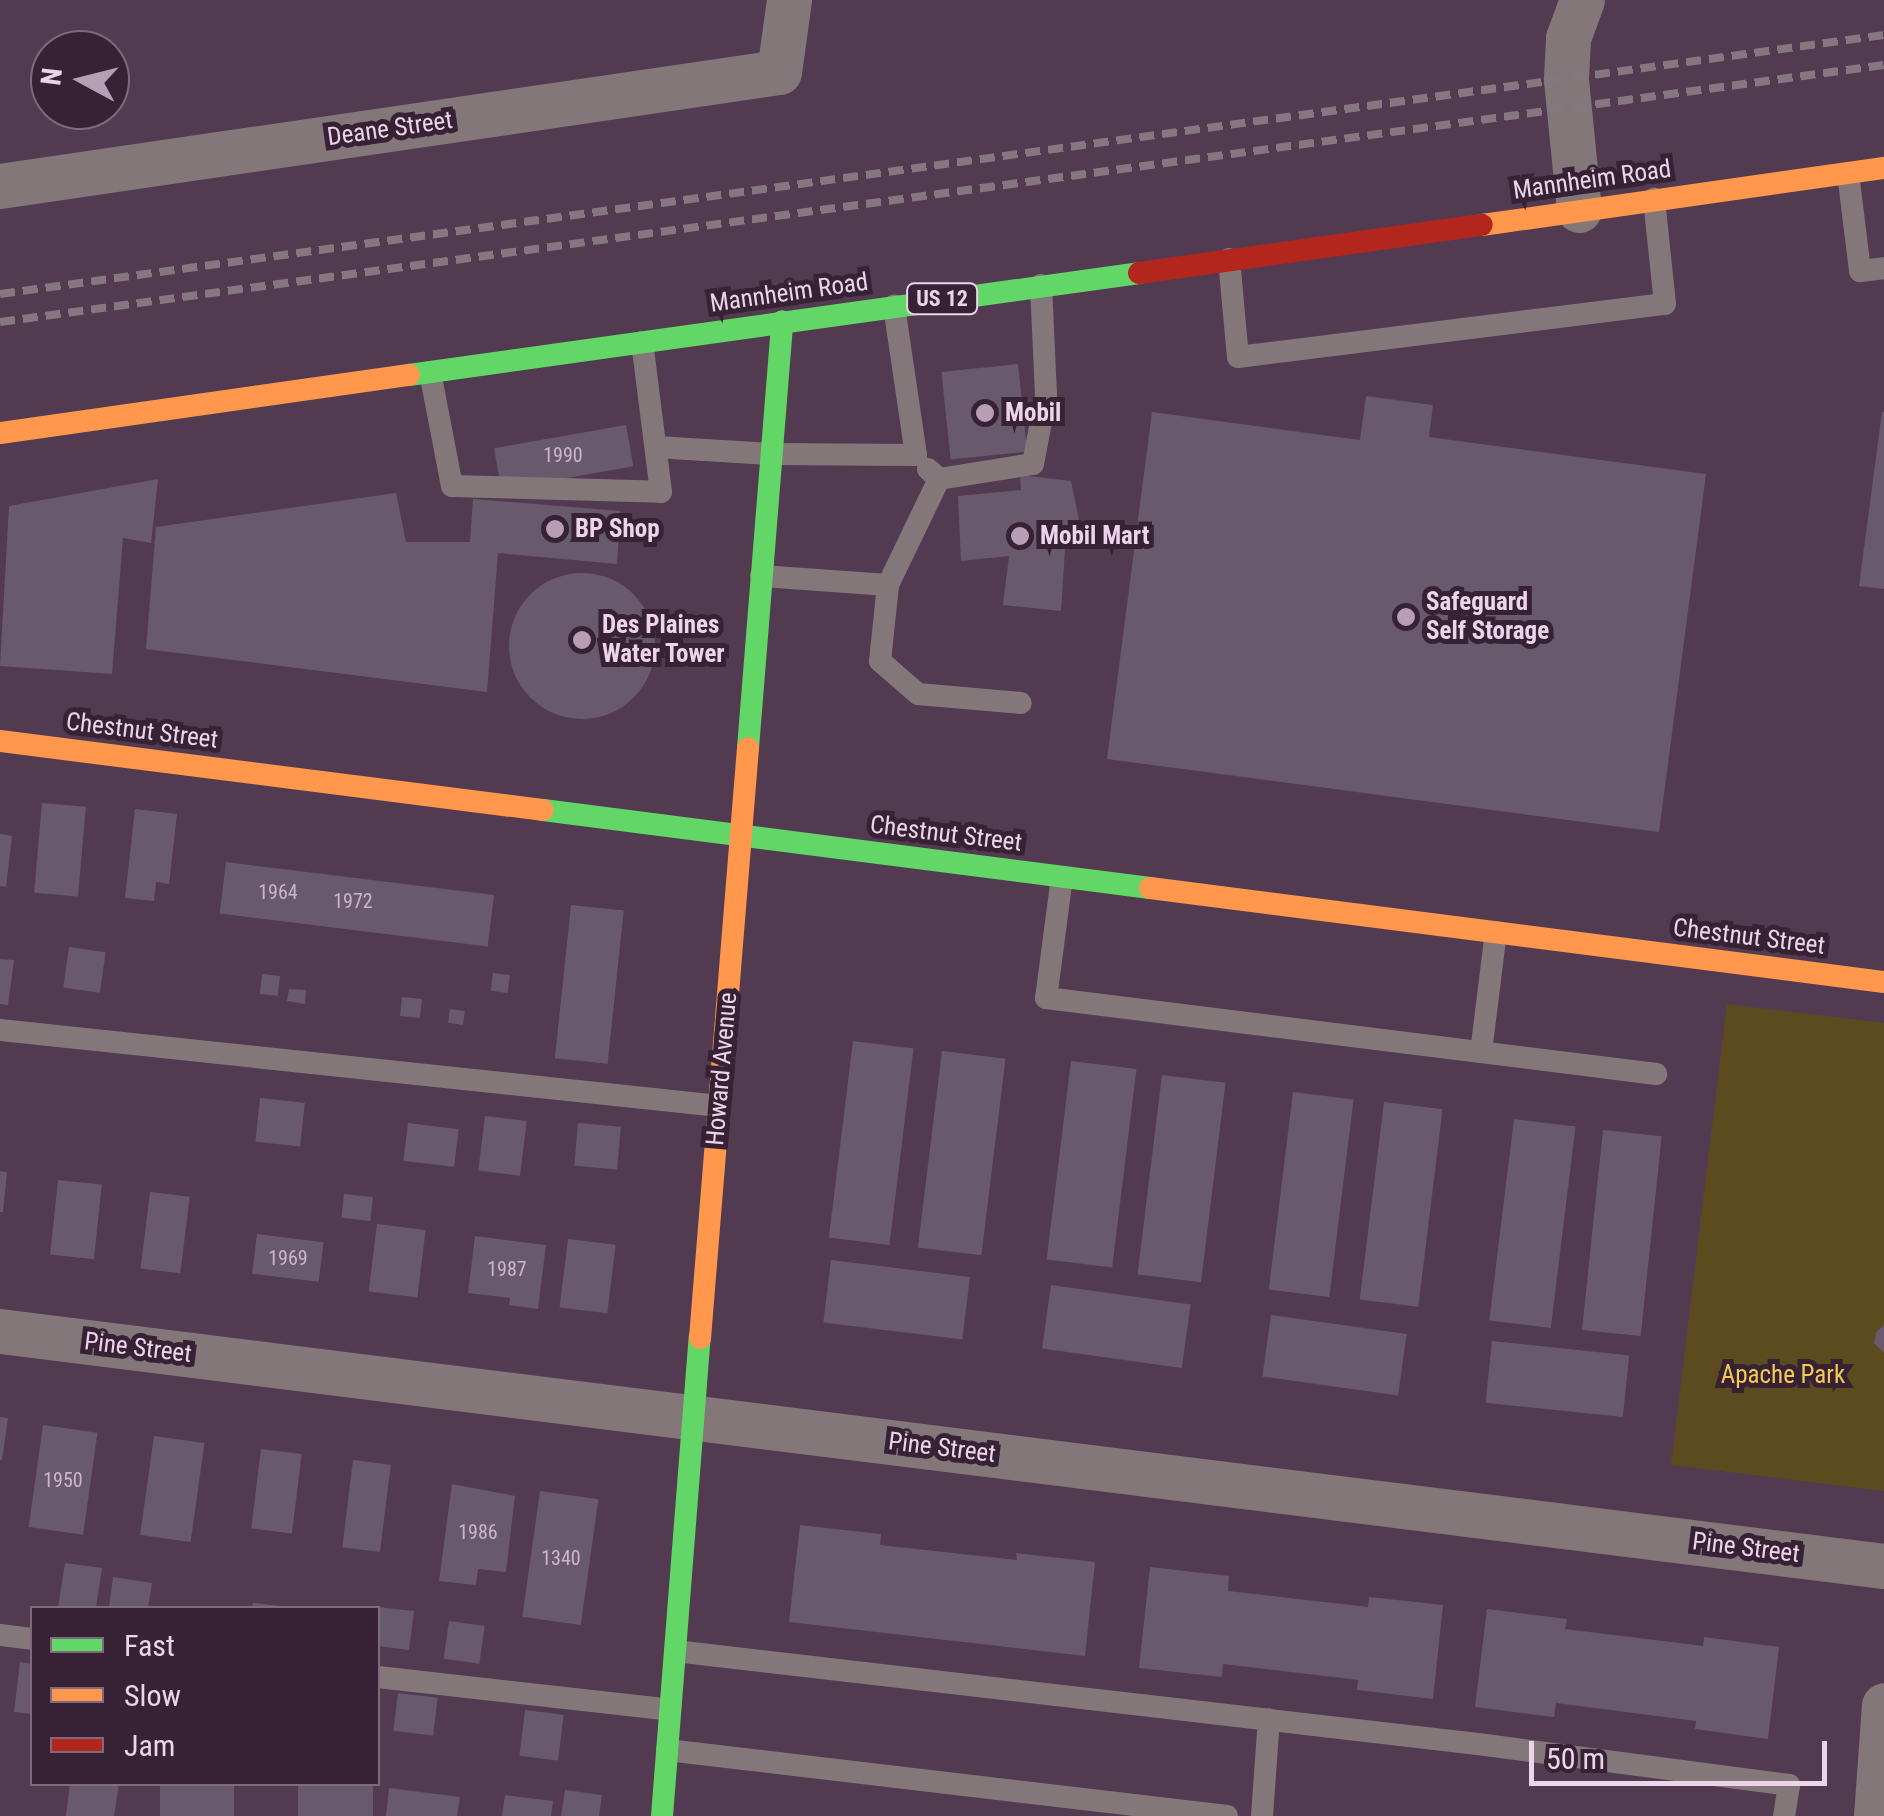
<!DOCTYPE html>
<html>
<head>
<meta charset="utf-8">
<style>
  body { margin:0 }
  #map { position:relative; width:1884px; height:1816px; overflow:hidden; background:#523b51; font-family:"Roboto Condensed",sans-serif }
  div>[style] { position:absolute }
  .green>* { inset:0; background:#5d4b20 }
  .building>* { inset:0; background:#69596d; transform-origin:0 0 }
  .round { border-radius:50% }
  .lane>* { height:22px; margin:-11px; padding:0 11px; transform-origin:11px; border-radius:11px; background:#847779 }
  .street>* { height:45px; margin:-22.5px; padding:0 22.5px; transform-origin:22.5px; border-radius:22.5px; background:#847779 }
  .fast>* { height:22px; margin:-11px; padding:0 11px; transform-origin:11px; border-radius:11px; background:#63d668 }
  .slow>* { height:22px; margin:-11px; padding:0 11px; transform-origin:11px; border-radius:11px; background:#ff974d }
  .jam>* { height:22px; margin:-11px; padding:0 11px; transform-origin:11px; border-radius:11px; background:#b3261e }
  .rail>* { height:8px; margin-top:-4px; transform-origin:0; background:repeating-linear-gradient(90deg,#857680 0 15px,transparent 0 23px) }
  .dots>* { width:28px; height:28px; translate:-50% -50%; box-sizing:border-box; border:5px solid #362234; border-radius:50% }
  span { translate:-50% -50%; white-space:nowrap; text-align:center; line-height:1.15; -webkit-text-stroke:10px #362234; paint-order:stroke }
  .number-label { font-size:20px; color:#cdb5cc }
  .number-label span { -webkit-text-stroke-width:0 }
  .shield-label span { padding:2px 8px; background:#362234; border:2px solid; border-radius:8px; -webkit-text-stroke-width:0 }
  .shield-label { font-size:22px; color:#eed4eb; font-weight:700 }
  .street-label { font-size:25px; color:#eed4eb }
  .poi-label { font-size:25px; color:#eed4eb; font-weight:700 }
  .left { translate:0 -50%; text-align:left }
  .park-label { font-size:25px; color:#f5cb53 }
  .legend { position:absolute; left:30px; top:1606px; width:350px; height:180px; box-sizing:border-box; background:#362234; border:2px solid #80697d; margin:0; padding:12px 18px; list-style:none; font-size:30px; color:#eed4eb }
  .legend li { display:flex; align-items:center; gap:20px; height:50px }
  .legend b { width:50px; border:2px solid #80697d }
  .north { position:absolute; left:30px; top:30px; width:100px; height:100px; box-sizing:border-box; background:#362234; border:2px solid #80697d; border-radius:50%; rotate:277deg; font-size:28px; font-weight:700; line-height:40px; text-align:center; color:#eed4eb }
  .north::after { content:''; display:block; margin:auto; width:35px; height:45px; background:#b79eb5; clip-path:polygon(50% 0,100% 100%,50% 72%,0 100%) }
  .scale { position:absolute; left:1529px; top:1741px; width:298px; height:45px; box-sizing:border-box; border:5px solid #eed4eb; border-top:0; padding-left:12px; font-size:30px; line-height:35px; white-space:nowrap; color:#eed4eb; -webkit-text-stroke:8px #362234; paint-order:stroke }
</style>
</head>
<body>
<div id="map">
  <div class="green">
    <i style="clip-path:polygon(1727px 1004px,1884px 1023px,1884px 1491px,1671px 1465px)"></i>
  </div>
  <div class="building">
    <i style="left:1018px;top:364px;width:88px;height:77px;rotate:84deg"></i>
    <i style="clip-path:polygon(1366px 396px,1433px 405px,1429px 437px,1706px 474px,1659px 832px,1107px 759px,1152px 412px,1360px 440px)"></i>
    <i style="clip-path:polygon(1882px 412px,1884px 412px,1884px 589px,1859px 586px)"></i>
    <i style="left:626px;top:425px;width:42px;height:134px;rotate:80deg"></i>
    <i style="clip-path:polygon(1020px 475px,1071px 481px,1084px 545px,1065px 549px,1061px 611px,1003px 605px,1009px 556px,961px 561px,958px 496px,1021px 490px)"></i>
    <i style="clip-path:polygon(158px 479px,151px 543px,123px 538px,112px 674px,0 666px,9px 506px)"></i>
    <i style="clip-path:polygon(396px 493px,406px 542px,470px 542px,473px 499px,620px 511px,617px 564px,498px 553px,487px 692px,146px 649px,156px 527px)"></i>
    <i class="round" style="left:509px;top:573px;width:146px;height:146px"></i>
    <i style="left:42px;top:803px;width:44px;height:90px;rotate:5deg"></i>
    <i style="clip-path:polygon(135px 809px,177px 814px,169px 884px,156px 882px,154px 901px,125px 898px)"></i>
    <i style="clip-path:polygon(0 834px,12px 836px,6px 887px,0 886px)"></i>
    <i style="left:226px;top:862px;width:270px;height:52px;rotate:7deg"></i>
    <i style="left:571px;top:905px;width:53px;height:154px;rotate:6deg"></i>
    <i style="left:69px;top:947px;width:37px;height:41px;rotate:8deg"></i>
    <i style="clip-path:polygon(0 959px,14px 960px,8px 1005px,0 1004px)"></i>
    <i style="left:493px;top:973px;width:17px;height:18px;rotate:7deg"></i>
    <i style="left:262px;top:974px;width:18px;height:20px;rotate:6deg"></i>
    <i style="clip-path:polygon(289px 989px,306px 990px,305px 1004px,287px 1001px)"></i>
    <i style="left:402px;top:997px;width:20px;height:19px;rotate:6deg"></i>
    <i style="left:450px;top:1009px;width:15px;height:14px;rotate:8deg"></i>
    <i style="left:853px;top:1041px;width:61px;height:198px;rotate:7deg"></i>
    <i style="left:942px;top:1051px;width:64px;height:198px;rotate:7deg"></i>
    <i style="left:1071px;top:1061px;width:66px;height:200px;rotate:7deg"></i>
    <i style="left:1162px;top:1075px;width:64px;height:201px;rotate:7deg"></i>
    <i style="left:1293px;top:1092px;width:61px;height:199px;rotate:7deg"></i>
    <i style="left:260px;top:1098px;width:45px;height:44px;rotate:6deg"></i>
    <i style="left:1384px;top:1102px;width:59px;height:199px;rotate:7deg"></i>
    <i style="left:485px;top:1116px;width:42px;height:55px;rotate:7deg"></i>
    <i style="left:1514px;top:1119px;width:62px;height:203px;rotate:7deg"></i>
    <i style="left:408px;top:1123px;width:51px;height:38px;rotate:7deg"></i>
    <i style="left:578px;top:1123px;width:43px;height:43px;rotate:5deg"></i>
    <i style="left:1603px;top:1130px;width:59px;height:201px;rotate:6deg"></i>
    <i style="clip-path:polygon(0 1171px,7px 1172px,3px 1212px,0 1212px)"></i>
    <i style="left:58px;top:1180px;width:44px;height:75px;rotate:6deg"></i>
    <i style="left:150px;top:1192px;width:40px;height:77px;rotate:7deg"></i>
    <i style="left:344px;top:1194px;width:29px;height:24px;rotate:6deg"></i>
    <i style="left:377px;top:1224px;width:49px;height:68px;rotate:7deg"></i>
    <i style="left:257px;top:1234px;width:67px;height:40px;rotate:7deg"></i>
    <i style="clip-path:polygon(475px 1236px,546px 1245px,538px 1309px,509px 1305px,510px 1298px,468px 1293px)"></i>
    <i style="left:568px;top:1239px;width:48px;height:69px;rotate:7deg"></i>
    <i style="left:831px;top:1260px;width:140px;height:63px;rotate:7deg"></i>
    <i style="left:1051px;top:1285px;width:141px;height:64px;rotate:8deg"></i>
    <i style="left:1271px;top:1315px;width:137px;height:62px;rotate:8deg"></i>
    <i style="clip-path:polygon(1884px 1325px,1884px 1353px,1874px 1343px,1876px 1332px)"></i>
    <i style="left:1492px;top:1341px;width:138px;height:62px;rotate:6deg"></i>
    <i style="clip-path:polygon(0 1417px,8px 1418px,2px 1460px,0 1460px)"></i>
    <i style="left:43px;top:1425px;width:55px;height:103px;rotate:8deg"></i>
    <i style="left:154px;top:1436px;width:51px;height:100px;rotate:8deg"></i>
    <i style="left:261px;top:1449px;width:41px;height:80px;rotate:7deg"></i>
    <i style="left:353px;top:1460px;width:38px;height:88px;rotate:7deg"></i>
    <i style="clip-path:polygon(452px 1484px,515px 1496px,506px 1572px,478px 1569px,476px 1585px,439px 1581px)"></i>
    <i style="left:540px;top:1491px;width:59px;height:127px;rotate:8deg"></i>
    <i style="clip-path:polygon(800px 1525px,881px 1534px,880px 1545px,1017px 1560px,1016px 1553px,1095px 1562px,1085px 1656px,789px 1622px)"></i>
    <i style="clip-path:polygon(65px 1563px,102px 1568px,96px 1608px,58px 1608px)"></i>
    <i style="clip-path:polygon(1150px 1567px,1229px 1576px,1228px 1591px,1368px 1607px,1369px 1597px,1443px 1605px,1433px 1699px,1357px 1690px,1358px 1680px,1223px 1664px,1222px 1677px,1139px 1668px)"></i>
    <i style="clip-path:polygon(113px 1577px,152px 1583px,148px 1608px,109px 1608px)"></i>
    <i style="clip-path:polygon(253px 1603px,279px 1606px,279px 1608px,252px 1608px)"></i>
    <i style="clip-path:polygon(378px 1607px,414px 1611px,409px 1650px,378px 1646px)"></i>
    <i style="clip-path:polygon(1487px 1609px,1567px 1619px,1565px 1629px,1703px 1646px,1704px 1637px,1779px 1647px,1768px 1739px,1695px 1729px,1696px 1721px,1556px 1703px,1554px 1717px,1475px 1707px)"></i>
    <i style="left:449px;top:1621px;width:36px;height:38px;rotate:8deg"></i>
    <i style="clip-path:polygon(20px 1662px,32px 1664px,32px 1714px,14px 1712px)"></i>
    <i style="left:398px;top:1693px;width:40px;height:38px;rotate:7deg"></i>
    <i style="left:525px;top:1710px;width:39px;height:46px;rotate:7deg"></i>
    <i style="clip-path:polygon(70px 1784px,119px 1784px,114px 1816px,66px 1816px)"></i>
    <i style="left:160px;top:1784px;width:74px;height:32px"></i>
    <i style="left:298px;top:1784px;width:75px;height:32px"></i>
    <i style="clip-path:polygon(389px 1788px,460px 1797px,457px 1816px,386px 1816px)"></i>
    <i style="clip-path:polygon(565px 1790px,602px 1795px,599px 1816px,561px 1816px)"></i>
    <i style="clip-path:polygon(505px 1795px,553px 1801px,551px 1816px,502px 1816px)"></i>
  </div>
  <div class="lane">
    <i style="left:1848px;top:173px;width:99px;rotate:83deg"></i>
    <i style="left:1860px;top:271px;width:24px;rotate:-7deg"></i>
    <i style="left:1229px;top:259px;width:98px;rotate:84.8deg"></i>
    <i style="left:1238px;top:357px;width:430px;rotate:-7.1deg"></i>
    <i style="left:1665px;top:304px;width:106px;rotate:-96deg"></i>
    <i style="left:430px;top:372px;width:116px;rotate:79.1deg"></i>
    <i style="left:452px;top:486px;width:209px;rotate:1.6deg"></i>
    <i style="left:661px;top:492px;width:151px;rotate:-97.2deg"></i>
    <i style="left:656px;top:447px;width:115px;rotate:3.5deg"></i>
    <i style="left:771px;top:454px;width:145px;rotate:0.4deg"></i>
    <i style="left:916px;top:455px;width:151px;rotate:-98.4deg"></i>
    <i style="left:928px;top:469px;width:15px;rotate:42deg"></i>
    <i style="left:939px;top:479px;width:95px;rotate:-9.1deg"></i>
    <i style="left:1033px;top:464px;width:70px;rotate:-79.3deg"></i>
    <i style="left:1046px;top:395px;width:110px;rotate:-92.6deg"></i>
    <i style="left:939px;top:479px;width:118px;rotate:115.7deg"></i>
    <i style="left:888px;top:585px;width:76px;rotate:96deg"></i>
    <i style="left:880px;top:661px;width:50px;rotate:41deg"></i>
    <i style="left:918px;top:694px;width:103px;rotate:5deg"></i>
    <i style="left:761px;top:576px;width:127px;rotate:4.1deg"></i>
    <i style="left:1062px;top:877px;width:122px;rotate:97.5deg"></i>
    <i style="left:1046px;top:998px;width:615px;rotate:7.1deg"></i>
    <i style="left:0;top:1030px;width:723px;rotate:6.03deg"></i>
    <i style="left:1481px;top:1052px;width:121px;rotate:-82.9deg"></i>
    <i style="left:0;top:1635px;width:32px;rotate:7deg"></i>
    <i style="left:675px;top:1651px;width:808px;rotate:6.61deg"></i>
    <i style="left:1478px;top:1744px;width:314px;rotate:7.5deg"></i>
    <i style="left:1789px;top:1785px;width:31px;rotate:99deg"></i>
    <i style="left:378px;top:1677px;width:294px;rotate:6.4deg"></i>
    <i style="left:667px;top:1750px;width:564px;rotate:6.72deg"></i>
    <i style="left:1262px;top:1816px;width:97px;rotate:-85.9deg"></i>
  </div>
  <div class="street">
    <i style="left:0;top:186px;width:787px;rotate:-8.33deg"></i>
    <i style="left:779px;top:72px;width:73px;rotate:-82.1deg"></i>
    <i style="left:1579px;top:210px;width:132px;rotate:-95.7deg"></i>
    <i style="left:1566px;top:79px;width:41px;rotate:-87.2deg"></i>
    <i style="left:1568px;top:38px;width:40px;rotate:-69.8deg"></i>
    <i style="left:0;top:1331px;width:1899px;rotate:7.11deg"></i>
    <i style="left:1876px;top:1816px;width:111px;rotate:-85.9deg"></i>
  </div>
  <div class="fast">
    <i style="left:409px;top:375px;width:737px;rotate:-7.95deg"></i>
    <i style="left:748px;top:748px;width:428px;rotate:-85.4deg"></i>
    <i style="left:543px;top:810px;width:612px;rotate:7.32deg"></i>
    <i style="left:662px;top:1816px;width:480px;rotate:-85.5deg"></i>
  </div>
  <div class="slow">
    <i style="left:1482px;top:225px;width:406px;rotate:-8.1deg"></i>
    <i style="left:0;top:433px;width:413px;rotate:-8.1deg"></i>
    <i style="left:0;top:741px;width:547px;rotate:7.24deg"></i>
    <i style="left:1150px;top:888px;width:740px;rotate:7.3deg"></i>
    <i style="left:700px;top:1338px;width:592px;rotate:-85.35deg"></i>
  </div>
  <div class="jam">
    <i style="left:1139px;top:273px;width:346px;rotate:-8deg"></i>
  </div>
  <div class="rail">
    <i style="left:0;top:294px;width:1902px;rotate:-7.83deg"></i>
    <i style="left:0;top:322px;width:1901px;rotate:-7.77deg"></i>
  </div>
  <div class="dots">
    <i style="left:985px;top:413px;background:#b79eb5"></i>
    <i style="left:555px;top:529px;background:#b79eb5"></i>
    <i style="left:1020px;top:536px;background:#b79eb5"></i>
    <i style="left:1406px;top:617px;background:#b79eb5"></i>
    <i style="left:582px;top:640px;background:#b79eb5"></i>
  </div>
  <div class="number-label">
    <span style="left:563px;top:455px">1990</span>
    <span style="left:278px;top:892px">1964</span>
    <span style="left:353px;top:901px">1972</span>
    <span style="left:288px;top:1258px">1969</span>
    <span style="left:507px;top:1269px">1987</span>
    <span style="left:63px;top:1480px">1950</span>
    <span style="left:478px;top:1532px">1986</span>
    <span style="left:561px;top:1558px">1340</span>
  </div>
  <div class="shield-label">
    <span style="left:942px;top:299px">US 12</span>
  </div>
  <div class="street-label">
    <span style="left:390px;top:129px;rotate:-8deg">Deane Street</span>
    <span style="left:1592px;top:180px;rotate:-8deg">Mannheim Road</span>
    <span style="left:789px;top:293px;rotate:-8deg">Mannheim Road</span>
    <span style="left:142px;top:731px;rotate:7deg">Chestnut Street</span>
    <span style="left:946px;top:834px;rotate:7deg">Chestnut Street</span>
    <span style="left:1749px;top:937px;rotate:7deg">Chestnut Street</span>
    <span style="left:722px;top:1069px;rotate:-85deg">Howard Avenue</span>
    <span style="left:138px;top:1348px;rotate:7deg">Pine Street</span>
    <span style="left:942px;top:1448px;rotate:7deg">Pine Street</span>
    <span style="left:1746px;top:1548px;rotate:7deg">Pine Street</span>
  </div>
  <div class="poi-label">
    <span class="left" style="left:1005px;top:413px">Mobil</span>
    <span class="left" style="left:575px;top:529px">BP Shop</span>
    <span class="left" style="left:1040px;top:536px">Mobil Mart</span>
    <span class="left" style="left:1426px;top:617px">Safeguard<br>Self Storage</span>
    <span class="left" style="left:602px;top:640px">Des Plaines<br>Water Tower</span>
  </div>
  <div class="park-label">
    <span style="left:1783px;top:1375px">Apache Park</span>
  </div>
  <ul class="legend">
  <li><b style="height:12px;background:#63d668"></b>Fast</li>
  <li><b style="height:12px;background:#ff974d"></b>Slow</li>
  <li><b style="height:12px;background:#b3261e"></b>Jam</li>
  </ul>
  <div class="north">N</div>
  <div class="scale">50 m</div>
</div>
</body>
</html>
